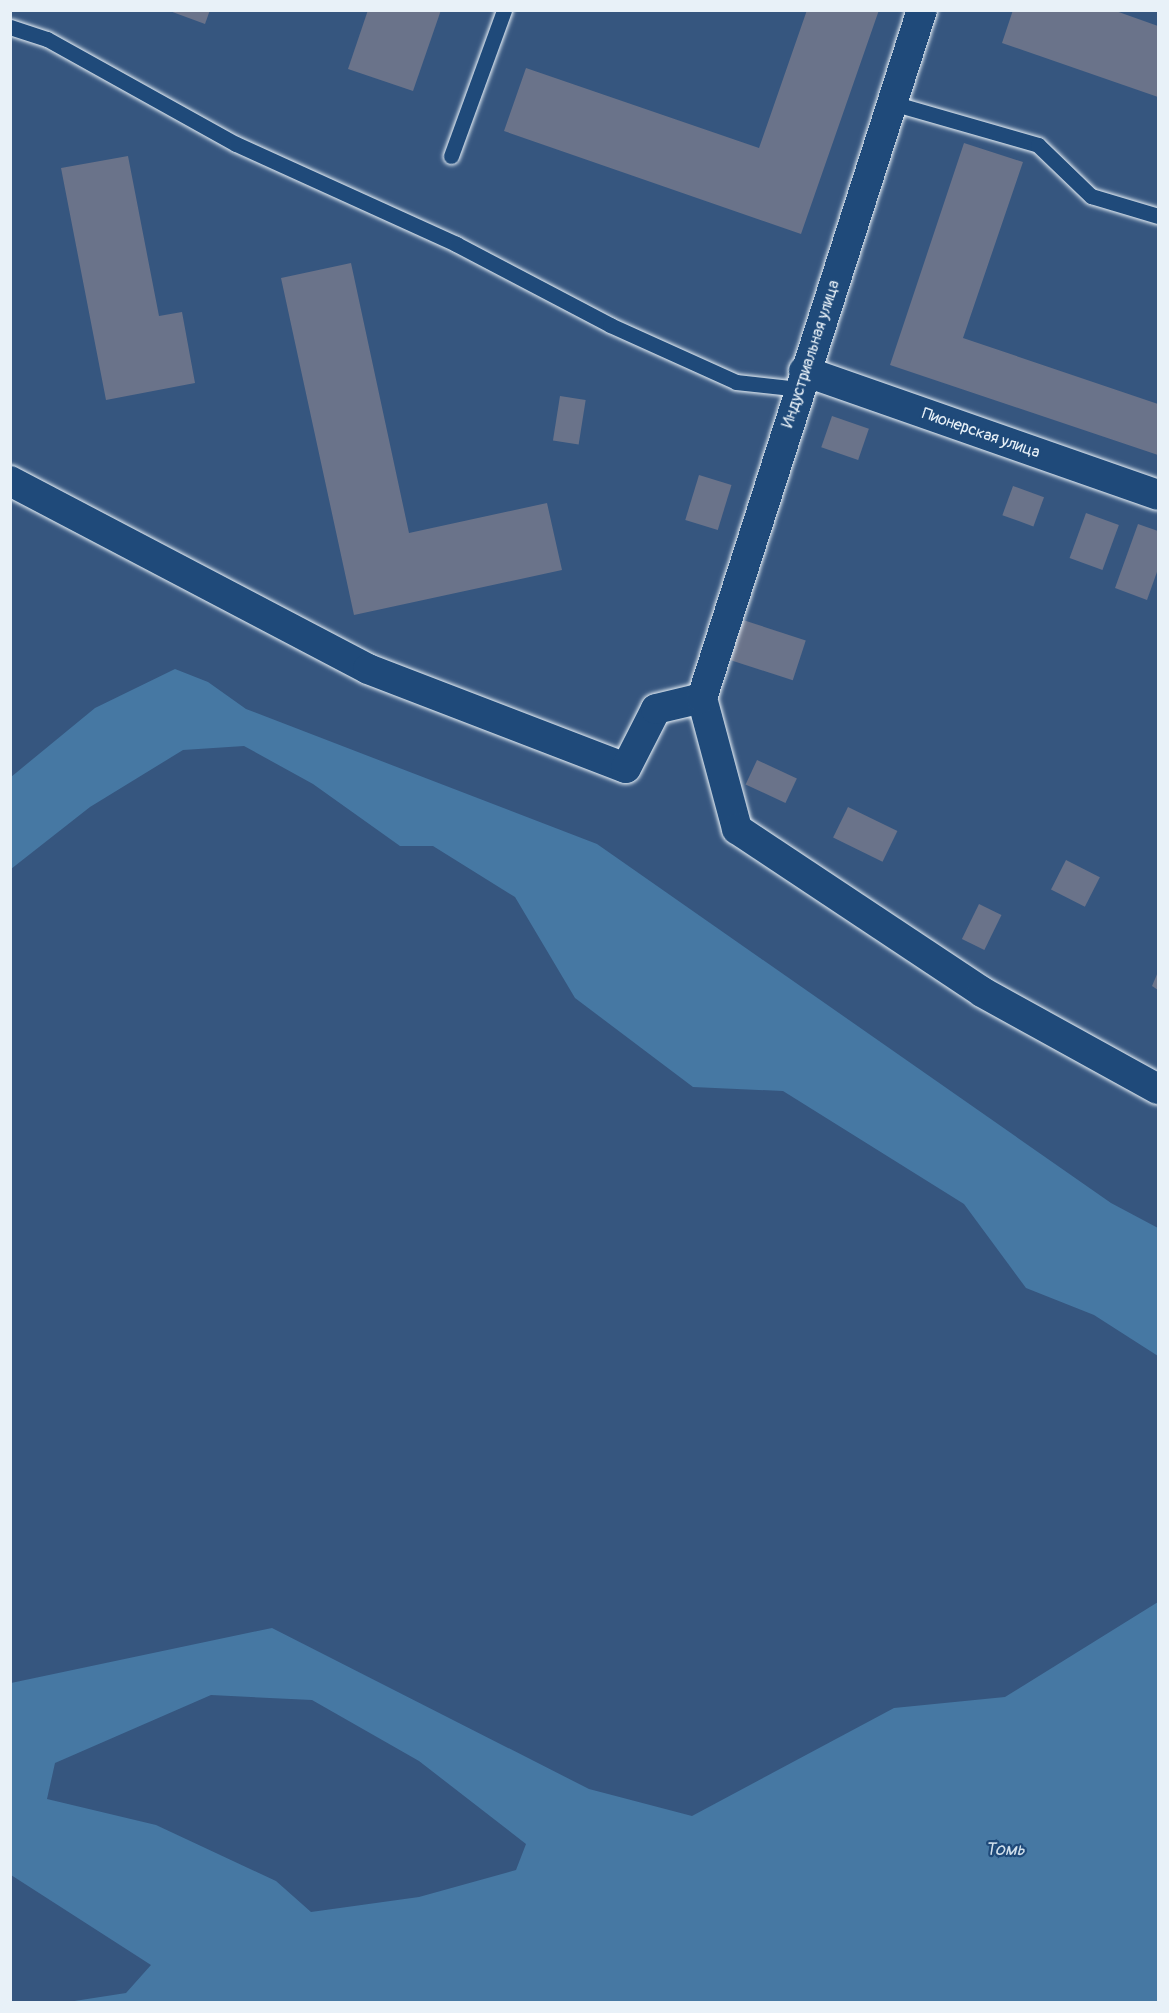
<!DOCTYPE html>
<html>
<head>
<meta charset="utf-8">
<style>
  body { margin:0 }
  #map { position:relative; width:1169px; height:2013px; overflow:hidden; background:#36567f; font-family:Pangolin,sans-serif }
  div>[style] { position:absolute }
  .water>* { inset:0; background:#4678a3 }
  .building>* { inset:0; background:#6a738a; transform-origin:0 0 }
  .roads { filter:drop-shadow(0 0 2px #e8f1f8) drop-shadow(0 0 2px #e8f1f8) }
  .lane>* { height:15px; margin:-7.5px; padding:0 7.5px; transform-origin:7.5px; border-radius:7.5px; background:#1f4a7a }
  .street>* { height:30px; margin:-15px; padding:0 15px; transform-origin:15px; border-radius:15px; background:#1f4a7a }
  span { translate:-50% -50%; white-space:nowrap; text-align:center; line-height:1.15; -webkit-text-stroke:4.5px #1f4a7a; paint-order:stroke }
  .street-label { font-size:16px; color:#e8f1f8 }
  .water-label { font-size:18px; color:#d0dfeb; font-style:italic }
  .frame { position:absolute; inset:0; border:12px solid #e8f1f8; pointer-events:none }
</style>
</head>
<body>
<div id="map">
  <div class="water">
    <i style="clip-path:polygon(175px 669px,208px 682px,246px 709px,597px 844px,1111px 1203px,1158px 1228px,1158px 1356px,1094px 1315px,1026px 1288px,964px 1204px,783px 1091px,693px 1087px,575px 998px,515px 897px,433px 846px,400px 846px,313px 784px,244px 746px,183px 750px,90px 807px,11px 869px,11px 777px,95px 708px)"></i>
    <i style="clip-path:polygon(evenodd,1158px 1602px,1158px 2002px,68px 2002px,126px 1993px,151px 1965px,11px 1875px,11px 1683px,272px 1628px,589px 1789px,692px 1816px,894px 1708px,1005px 1697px,1158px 1602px,211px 1695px,312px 1700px,419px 1761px,526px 1844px,516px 1870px,419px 1897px,311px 1912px,276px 1881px,156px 1825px,47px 1799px,55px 1763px,211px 1695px)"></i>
  </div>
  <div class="building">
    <i style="clip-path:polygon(167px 10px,210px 10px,205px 24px)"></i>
    <i style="clip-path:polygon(368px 10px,441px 10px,413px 91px,348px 69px)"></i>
    <i style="clip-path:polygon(807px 10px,879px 10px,801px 234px,504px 131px,526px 68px,759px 148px)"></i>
    <i style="clip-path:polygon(1013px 10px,1113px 10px,1158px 26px,1158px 97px,1002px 43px)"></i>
    <i style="clip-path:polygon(964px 143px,1023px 162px,963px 338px,1158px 404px,1158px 455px,890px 365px)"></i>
    <i style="clip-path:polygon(128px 156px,159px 316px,182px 312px,195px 383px,106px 400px,61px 168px)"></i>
    <i style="clip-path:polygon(351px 263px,409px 533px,547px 503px,562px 570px,354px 615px,281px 278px)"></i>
    <i style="left:560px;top:396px;width:26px;height:45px;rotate:9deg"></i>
    <i style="left:832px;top:416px;width:39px;height:33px;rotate:19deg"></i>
    <i style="left:699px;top:475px;width:34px;height:47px;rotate:17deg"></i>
    <i style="left:1013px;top:486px;width:33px;height:31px;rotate:20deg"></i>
    <i style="left:1086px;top:513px;width:35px;height:48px;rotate:20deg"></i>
    <i style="clip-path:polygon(1138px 524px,1158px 531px,1158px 569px,1147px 600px,1115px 588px)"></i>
    <i style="left:743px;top:620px;width:66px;height:42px;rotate:18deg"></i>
    <i style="left:757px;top:760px;width:44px;height:27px;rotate:25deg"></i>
    <i style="left:848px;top:807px;width:55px;height:34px;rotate:26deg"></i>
    <i style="left:1066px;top:860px;width:38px;height:33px;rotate:27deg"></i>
    <i style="left:979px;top:904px;width:25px;height:39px;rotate:26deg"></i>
    <i style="clip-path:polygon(1158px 972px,1158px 990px,1152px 986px)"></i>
  </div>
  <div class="roads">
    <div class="lane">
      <i style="left:10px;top:27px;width:39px;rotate:18deg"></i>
      <i style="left:47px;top:39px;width:216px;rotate:29.1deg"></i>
      <i style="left:236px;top:144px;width:242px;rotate:24.4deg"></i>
      <i style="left:456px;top:244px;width:174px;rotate:27.7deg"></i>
      <i style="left:610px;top:325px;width:138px;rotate:24.3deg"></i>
      <i style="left:736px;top:382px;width:63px;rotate:6.3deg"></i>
      <i style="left:892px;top:103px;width:152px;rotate:16deg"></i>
      <i style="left:1038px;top:145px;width:74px;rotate:43.9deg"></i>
      <i style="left:1091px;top:196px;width:70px;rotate:16.6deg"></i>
      <i style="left:451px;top:156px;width:155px;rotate:-70deg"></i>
    </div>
    <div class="street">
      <i style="left:804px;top:371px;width:375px;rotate:19.3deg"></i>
      <i style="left:10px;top:481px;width:404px;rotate:27.7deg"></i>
      <i style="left:368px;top:669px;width:276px;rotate:21deg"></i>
      <i style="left:626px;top:768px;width:66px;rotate:-63deg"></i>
      <i style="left:656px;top:709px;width:47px;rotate:-13.4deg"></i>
      <i style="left:702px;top:698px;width:136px;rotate:75deg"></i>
      <i style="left:737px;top:829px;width:294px;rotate:33.6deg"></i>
      <i style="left:982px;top:992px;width:201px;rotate:28.9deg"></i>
      <i style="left:702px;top:698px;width:722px;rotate:-72.27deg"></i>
    </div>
  </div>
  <div class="street-label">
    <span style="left:811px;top:354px;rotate:-72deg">Индустриальная улица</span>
    <span style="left:981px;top:433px;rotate:19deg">Пионерская улица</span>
  </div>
  <div class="water-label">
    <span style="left:1005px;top:1850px">Томь</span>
  </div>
  <div class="frame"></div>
</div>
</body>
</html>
